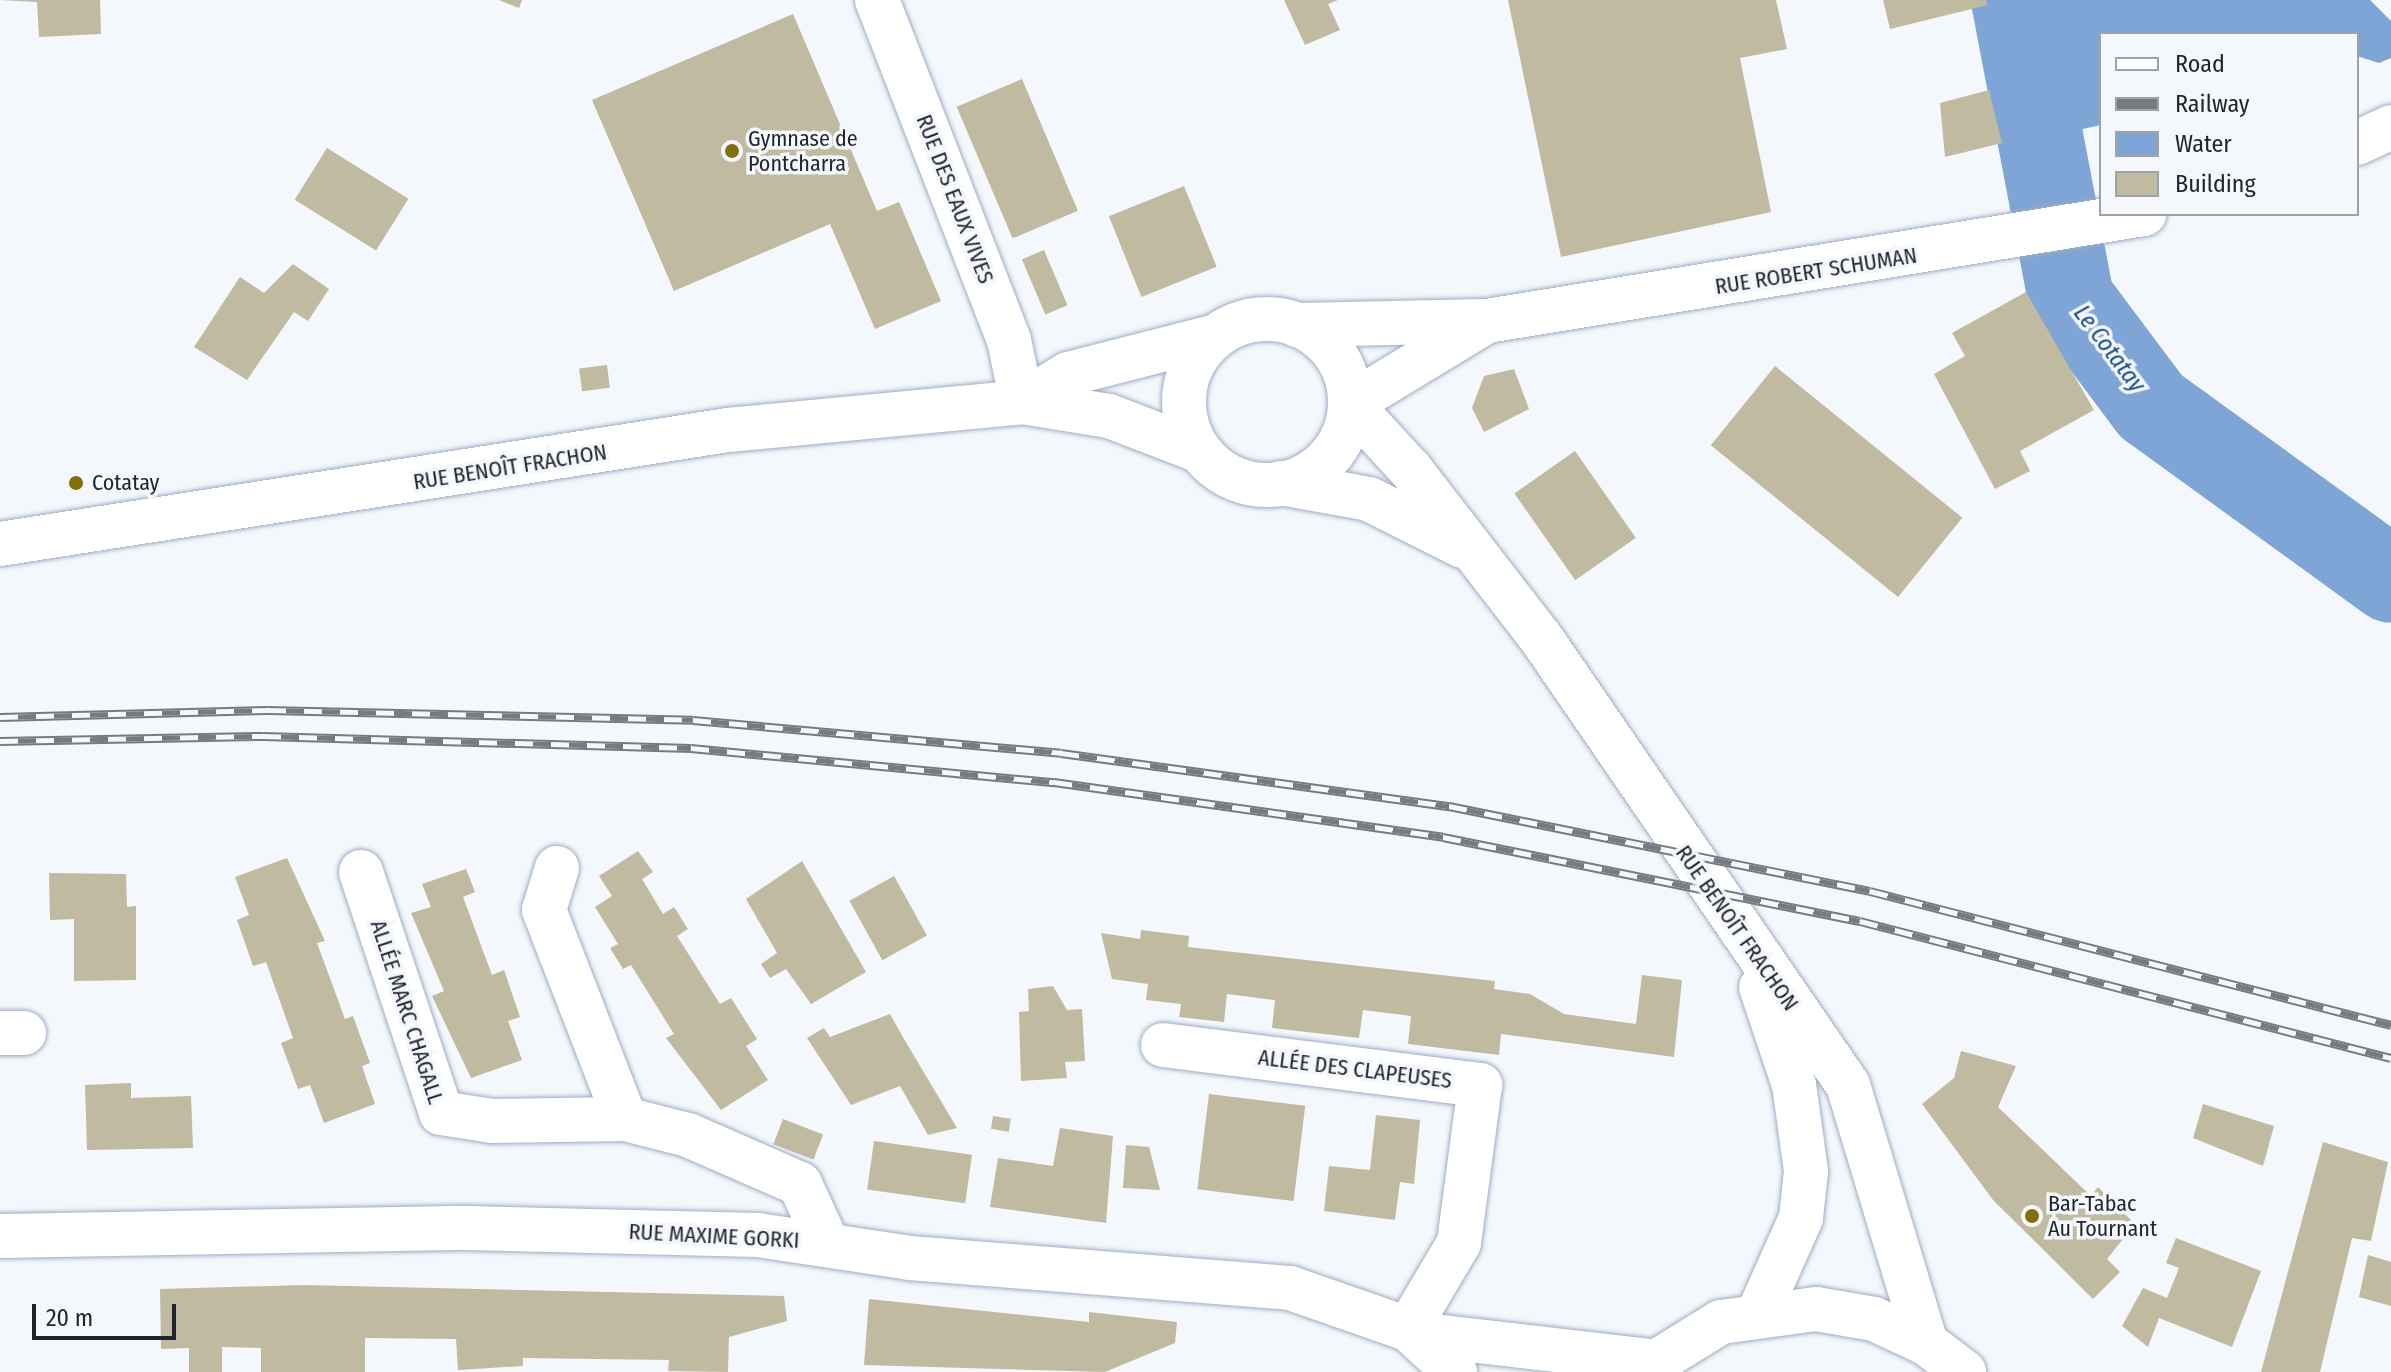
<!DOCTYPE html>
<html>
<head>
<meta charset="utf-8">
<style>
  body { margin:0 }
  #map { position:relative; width:2391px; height:1372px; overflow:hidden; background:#f4f7fc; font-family:"Fira Sans Condensed",sans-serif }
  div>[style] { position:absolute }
  .water>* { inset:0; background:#7ea5d6 }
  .river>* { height:86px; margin:-43px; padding:0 43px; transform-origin:43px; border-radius:43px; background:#7ea5d6 }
  .building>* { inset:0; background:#c0baa1; transform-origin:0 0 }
  .roads { filter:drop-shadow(0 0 2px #9dadc3) drop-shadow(0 0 2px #9dadc3) }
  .minor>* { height:44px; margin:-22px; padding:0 22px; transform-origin:22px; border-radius:22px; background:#fff }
  .secondary>* { height:44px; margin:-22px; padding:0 22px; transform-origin:22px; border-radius:22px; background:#fff }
  .secondary>.ring { margin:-22px; padding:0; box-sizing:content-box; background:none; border:44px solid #fff; border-radius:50% }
  .rail>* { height:9px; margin-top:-4.5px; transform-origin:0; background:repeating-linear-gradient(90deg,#f4f7fc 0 18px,#767a81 0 36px); box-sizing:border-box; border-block:2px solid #767a81 }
  .dots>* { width:22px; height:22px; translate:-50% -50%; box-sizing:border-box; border:4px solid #f4f7fc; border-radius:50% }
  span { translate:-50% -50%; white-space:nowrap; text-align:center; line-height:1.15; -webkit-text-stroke:7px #f4f7fc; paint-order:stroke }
  .poi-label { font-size:22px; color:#1f252d }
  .left { translate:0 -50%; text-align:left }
  .street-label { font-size:22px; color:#1f252d }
  .water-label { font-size:24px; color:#174c87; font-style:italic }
  .legend { position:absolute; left:2099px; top:32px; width:260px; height:184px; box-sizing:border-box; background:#f4f7fc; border:2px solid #9fa3a9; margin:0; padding:10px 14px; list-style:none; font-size:24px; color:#1f252d }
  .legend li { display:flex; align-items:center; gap:16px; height:40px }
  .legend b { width:40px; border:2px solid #9fa3a9 }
  .scale { position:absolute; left:32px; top:1304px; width:144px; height:36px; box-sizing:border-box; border:4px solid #1f252d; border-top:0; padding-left:10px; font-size:24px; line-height:28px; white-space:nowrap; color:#1f252d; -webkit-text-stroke:6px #f4f7fc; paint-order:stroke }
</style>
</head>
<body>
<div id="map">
  <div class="water">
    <i style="clip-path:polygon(2014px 0,2370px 0,2391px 21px,2391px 58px,2379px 63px,2357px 56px,2357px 34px,2101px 34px,2101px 125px,2041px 138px)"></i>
  </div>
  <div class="river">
    <i style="left:2014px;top:0;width:304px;rotate:79.2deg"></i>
    <i style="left:2071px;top:299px;width:134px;rotate:53.2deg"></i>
    <i style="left:2151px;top:406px;width:296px;rotate:35.9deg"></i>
  </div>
  <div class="building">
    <i style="clip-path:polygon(0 0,100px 0,101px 34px,39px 37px,37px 2px)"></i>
    <i style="clip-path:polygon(499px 0,522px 0,519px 8px)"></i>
    <i style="clip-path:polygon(1284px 0,1338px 0,1328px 4px,1340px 30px,1305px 45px)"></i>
    <i style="clip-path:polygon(1508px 0,1776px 0,1787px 49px,1740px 58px,1771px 212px,1561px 257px)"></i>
    <i style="clip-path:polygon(1883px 0,1986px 0,1988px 5px,1890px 29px)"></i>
    <i style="clip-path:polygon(793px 14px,877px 211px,899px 202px,941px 301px,875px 329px,830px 224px,674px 291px,592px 100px)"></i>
    <i style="left:1022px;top:79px;width:143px;height:71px;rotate:67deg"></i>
    <i style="clip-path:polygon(1989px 90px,2002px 143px,1945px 157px,1940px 103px)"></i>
    <i style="left:327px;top:148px;width:96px;height:61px;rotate:32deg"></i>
    <i style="left:1184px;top:186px;width:87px;height:81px;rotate:68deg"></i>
    <i style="left:1044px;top:250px;width:60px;height:24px;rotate:67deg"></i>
    <i style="clip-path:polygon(293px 264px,329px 289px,308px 321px,294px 312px,247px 380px,194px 347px,240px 277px,264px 293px)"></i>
    <i style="clip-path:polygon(2026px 292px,2094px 410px,2020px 451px,2030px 471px,1995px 489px,1934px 374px,1965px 356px,1952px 333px)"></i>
    <i style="left:607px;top:365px;width:23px;height:28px;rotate:83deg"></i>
    <i style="left:1775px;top:366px;width:241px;height:102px;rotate:39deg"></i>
    <i style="clip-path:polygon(1514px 369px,1529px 409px,1484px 432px,1472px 408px,1484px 376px)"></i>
    <i style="left:1575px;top:451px;width:106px;height:74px;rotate:55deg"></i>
    <i style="clip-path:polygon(638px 851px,653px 872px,642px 879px,663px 914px,674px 907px,688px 929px,677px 936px,720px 1004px,731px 998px,757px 1039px,746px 1046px,768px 1080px,721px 1110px,666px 1038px,674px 1034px,631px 965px,623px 969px,610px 948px,618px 944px,595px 907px,612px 896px,599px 876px)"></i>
    <i style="clip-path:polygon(287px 858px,325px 941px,317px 943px,345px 1019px,353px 1016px,370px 1063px,362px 1066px,375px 1104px,324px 1123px,310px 1085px,298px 1089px,281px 1043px,293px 1038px,266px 962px,253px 966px,237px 920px,249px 915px,235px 877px)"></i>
    <i style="clip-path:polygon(802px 861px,866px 972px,811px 1004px,786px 969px,770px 978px,761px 964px,777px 953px,746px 899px)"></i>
    <i style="clip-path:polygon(466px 869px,475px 892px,463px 897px,492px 975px,504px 970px,520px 1017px,508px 1021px,522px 1060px,471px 1078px,432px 996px,444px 991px,411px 913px,431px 907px,422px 884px)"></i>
    <i style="clip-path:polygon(49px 873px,126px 874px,127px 907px,136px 906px,136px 980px,74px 981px,74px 919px,50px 920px)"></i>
    <i style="left:894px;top:876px;width:68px;height:51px;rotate:61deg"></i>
    <i style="clip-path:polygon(1141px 930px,1189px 936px,1188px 947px,1495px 981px,1494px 989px,1530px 994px,1564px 1014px,1636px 1024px,1642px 975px,1682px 980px,1674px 1057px,1501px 1034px,1499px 1055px,1408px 1044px,1411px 1016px,1363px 1010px,1359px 1038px,1272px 1028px,1275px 1000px,1227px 994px,1224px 1022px,1179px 1017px,1181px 1004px,1146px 1000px,1148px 984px,1112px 979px,1101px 933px,1140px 939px)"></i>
    <i style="clip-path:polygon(1053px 986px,1067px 1010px,1082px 1009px,1085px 1061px,1065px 1062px,1067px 1078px,1021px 1081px,1019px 1012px,1029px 1011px,1028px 989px)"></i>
    <i style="clip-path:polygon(890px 1014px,904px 1039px,957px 1128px,928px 1135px,900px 1086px,851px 1105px,807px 1038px,824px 1028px,830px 1037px)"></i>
    <i style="clip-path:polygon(1961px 1051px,2016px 1066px,1998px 1107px,2091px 1196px,2098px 1187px,2135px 1224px,2107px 1259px,2120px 1272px,2093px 1299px,1993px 1200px,1922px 1104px,1954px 1078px)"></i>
    <i style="clip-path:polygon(131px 1083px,131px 1098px,191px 1096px,193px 1148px,87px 1150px,85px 1085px)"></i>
    <i style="left:1209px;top:1094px;width:97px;height:96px;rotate:7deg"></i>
    <i style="clip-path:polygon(2203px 1104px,2274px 1126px,2263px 1166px,2193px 1138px)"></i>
    <i style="clip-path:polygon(1376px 1115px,1420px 1120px,1414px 1184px,1400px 1182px,1395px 1220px,1324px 1211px,1329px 1166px,1370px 1170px)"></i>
    <i style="left:993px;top:1116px;width:18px;height:13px;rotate:9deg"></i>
    <i style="left:783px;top:1119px;width:43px;height:27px;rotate:21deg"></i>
    <i style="clip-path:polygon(1060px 1128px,1113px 1136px,1106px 1223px,990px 1207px,998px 1158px,1053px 1166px)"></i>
    <i style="left:874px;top:1141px;width:99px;height:49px;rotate:8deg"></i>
    <i style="clip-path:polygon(2323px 1142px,2388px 1162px,2371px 1241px,2352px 1238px,2320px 1372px,2261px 1372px)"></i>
    <i style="clip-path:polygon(1126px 1145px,1149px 1147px,1160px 1190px,1123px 1188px)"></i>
    <i style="clip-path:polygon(2176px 1238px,2261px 1271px,2232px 1347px,2159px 1318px,2148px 1347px,2122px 1326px,2143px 1288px,2167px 1298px,2179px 1268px,2166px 1263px)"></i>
    <i style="clip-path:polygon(2368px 1255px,2391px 1262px,2391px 1306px,2359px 1297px)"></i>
    <i style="clip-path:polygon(304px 1285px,784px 1296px,787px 1321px,729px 1337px,728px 1372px,668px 1371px,669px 1360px,523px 1358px,523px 1366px,458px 1370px,456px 1339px,365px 1338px,365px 1372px,261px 1372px,261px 1348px,222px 1347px,222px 1372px,189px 1372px,189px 1348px,161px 1349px,160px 1289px)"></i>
    <i style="clip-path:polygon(869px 1299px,1089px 1322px,1089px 1312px,1177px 1322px,1175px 1343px,1105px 1372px,864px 1365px)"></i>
  </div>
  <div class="roads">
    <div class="minor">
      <i style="left:877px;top:0;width:365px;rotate:68.8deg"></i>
      <i style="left:1009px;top:340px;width:63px;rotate:78.2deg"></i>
      <i style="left:557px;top:868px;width:44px;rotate:107.2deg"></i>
      <i style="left:544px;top:910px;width:224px;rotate:68.8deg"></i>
      <i style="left:361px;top:872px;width:254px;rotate:71.6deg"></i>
      <i style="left:441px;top:1113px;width:52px;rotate:8.9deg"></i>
      <i style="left:492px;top:1121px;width:133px;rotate:-0.9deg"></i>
      <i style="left:625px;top:1119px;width:65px;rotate:14.3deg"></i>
      <i style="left:688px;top:1135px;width:122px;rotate:23.6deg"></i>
      <i style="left:800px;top:1184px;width:65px;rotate:65.4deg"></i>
      <i style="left:0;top:1033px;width:24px"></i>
      <i style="left:1163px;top:1045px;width:320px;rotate:7.2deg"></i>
      <i style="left:1480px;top:1085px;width:159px;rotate:97.6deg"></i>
      <i style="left:1459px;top:1243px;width:100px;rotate:120.7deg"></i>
      <i style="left:0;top:1236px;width:468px;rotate:-1deg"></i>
      <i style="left:468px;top:1228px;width:290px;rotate:1.4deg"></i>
      <i style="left:758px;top:1235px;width:154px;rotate:8.6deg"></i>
      <i style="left:910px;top:1258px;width:381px;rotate:4.5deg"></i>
      <i style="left:1290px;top:1288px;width:125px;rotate:19.2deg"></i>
      <i style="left:1408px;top:1329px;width:64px;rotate:42.5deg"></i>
      <i style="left:1417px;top:1334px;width:237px;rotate:6.6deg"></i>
    </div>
    <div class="secondary">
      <i style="left:2357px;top:143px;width:38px;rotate:-25deg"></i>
      <i class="ring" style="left:1184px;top:319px;width:122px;height:122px"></i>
      <i style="left:1487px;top:321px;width:160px;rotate:148.8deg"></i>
      <i style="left:1350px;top:404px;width:90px;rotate:47.3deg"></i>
      <i style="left:1411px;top:470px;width:212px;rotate:52.3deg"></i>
      <i style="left:1541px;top:638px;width:542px;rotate:55.52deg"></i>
      <i style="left:1848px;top:1085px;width:270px;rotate:73.2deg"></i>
      <i style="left:1297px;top:325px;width:190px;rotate:-1.2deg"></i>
      <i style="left:1487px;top:321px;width:666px;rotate:-9.25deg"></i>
      <i style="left:1022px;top:402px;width:54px;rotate:-31.3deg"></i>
      <i style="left:1068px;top:374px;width:153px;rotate:-14.4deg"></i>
      <i style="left:1281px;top:483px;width:89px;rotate:10.3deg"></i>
      <i style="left:1369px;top:499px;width:104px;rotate:26.8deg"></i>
      <i style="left:0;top:544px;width:737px;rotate:-8.9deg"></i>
      <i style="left:728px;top:430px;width:295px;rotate:-5.4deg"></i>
      <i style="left:1022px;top:402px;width:88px;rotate:9.1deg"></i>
      <i style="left:1109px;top:416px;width:97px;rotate:21deg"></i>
      <i style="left:1759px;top:1312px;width:103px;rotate:-65.9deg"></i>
      <i style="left:1801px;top:1218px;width:47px;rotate:-83.9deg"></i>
      <i style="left:1806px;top:1171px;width:87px;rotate:-97.9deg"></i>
      <i style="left:1794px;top:1085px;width:103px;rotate:-108.6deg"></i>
      <i style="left:1640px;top:1372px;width:95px;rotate:-31.7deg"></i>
      <i style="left:1721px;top:1322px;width:96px;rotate:-7.8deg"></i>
      <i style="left:1816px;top:1309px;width:59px;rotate:9.8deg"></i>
      <i style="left:1874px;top:1319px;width:57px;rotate:24.8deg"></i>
      <i style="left:1926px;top:1343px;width:48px;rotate:37.3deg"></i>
    </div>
  </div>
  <div class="rail">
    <i style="left:0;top:717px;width:268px;rotate:-1.5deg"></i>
    <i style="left:268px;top:710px;width:425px;rotate:1.3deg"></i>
    <i style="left:693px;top:720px;width:369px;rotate:5.1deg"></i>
    <i style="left:1061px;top:753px;width:392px;rotate:7.8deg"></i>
    <i style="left:1449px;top:806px;width:429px;rotate:11.4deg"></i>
    <i style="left:1870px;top:891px;width:538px;rotate:14.42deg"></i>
    <i style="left:0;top:741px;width:263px;rotate:-1.1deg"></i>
    <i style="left:263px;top:736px;width:428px;rotate:1.6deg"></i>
    <i style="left:691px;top:748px;width:365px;rotate:5.4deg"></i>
    <i style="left:1054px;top:782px;width:393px;rotate:8deg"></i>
    <i style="left:1443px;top:837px;width:425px;rotate:11.4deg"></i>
    <i style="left:1860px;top:921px;width:548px;rotate:14.47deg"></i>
  </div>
  <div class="dots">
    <i style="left:732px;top:151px;background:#826f0e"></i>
    <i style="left:76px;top:483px;background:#826f0e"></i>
    <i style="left:2032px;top:1216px;background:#826f0e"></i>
  </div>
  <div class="poi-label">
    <span class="left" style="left:748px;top:151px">Gymnase de<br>Pontcharra</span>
    <span class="left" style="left:92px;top:483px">Cotatay</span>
    <span class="left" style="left:2048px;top:1216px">Bar-Tabac<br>Au Tournant</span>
  </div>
  <div class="street-label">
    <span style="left:955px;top:199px;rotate:69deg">RUE DES EAUX VIVES</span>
    <span style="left:1816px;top:271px;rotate:-9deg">RUE ROBERT SCHUMAN</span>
    <span style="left:510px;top:467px;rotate:-9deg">RUE BENOÎT FRACHON</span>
    <span style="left:1737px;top:928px;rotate:55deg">RUE BENOÎT FRACHON</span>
    <span style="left:407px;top:1012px;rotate:72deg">ALLÉE MARC CHAGALL</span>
    <span style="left:1355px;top:1069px;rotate:7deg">ALLÉE DES CLAPEUSES</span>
    <span style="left:714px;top:1236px;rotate:3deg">RUE MAXIME GORKI</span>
  </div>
  <div class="water-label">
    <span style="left:2109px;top:349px;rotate:53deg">Le Cotatay</span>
  </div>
  <ul class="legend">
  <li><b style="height:10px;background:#fff"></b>Road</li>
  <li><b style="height:10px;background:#767a81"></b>Railway</li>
  <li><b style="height:22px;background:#7ea5d6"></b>Water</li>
  <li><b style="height:22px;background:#c0baa1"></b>Building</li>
  </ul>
  <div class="scale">20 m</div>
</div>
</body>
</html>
